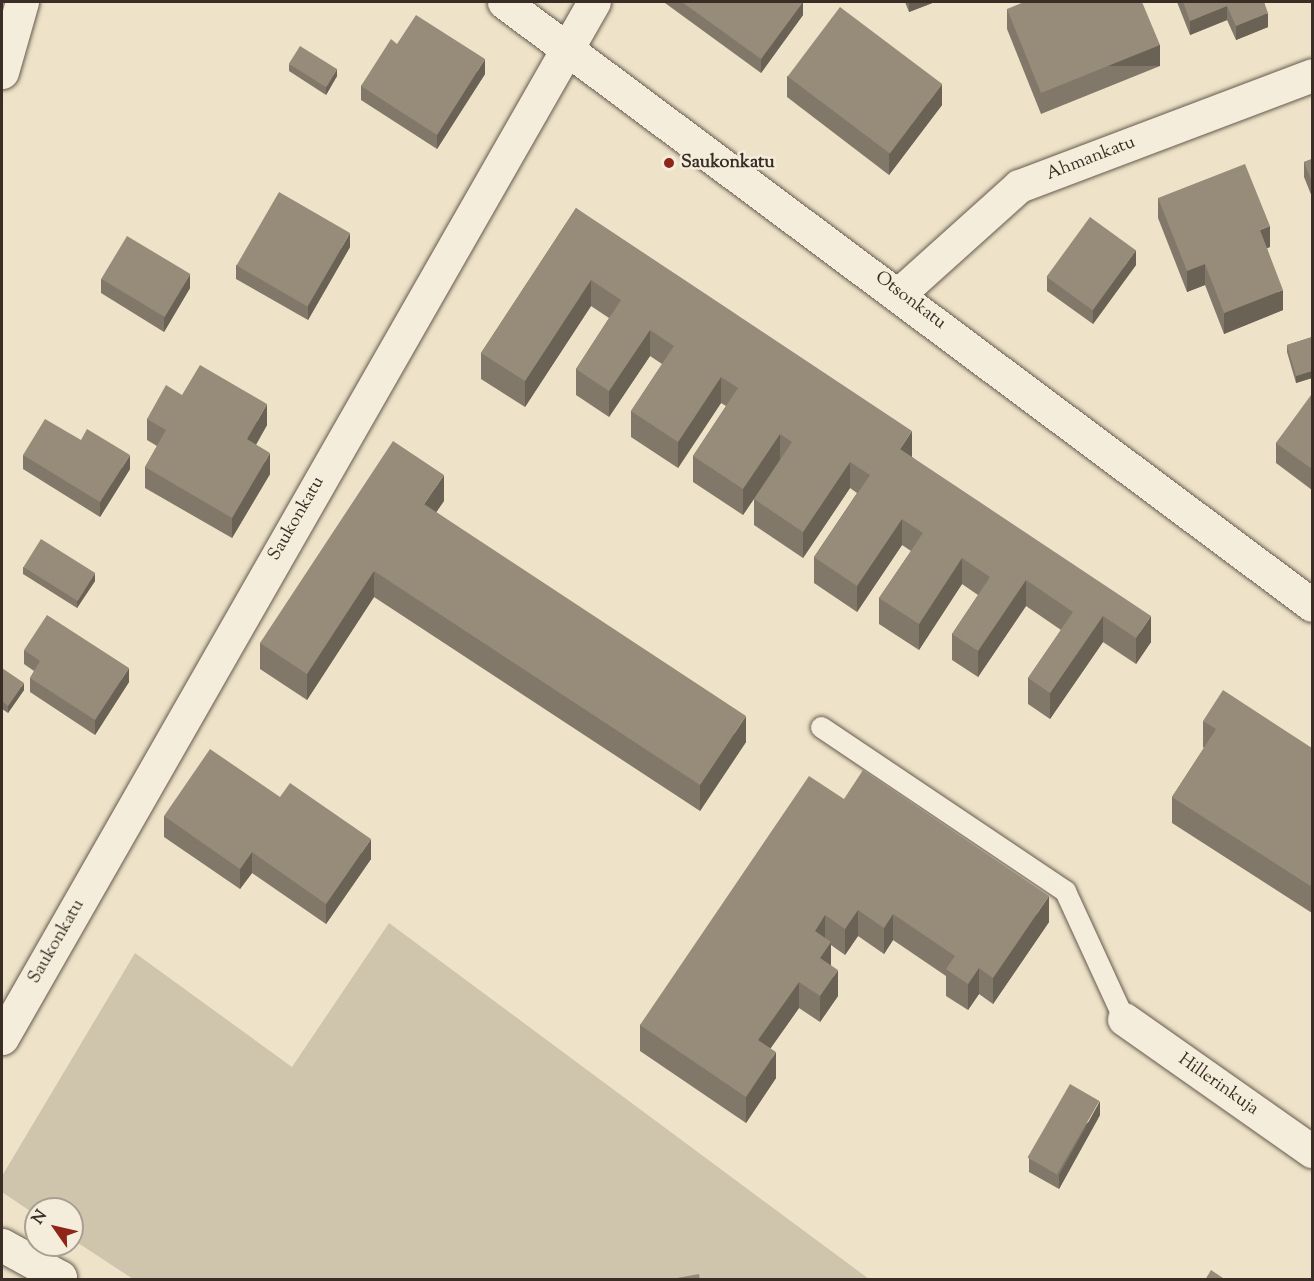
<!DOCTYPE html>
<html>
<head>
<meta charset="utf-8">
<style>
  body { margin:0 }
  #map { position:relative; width:1314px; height:1281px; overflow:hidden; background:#eee3c8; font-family:"Sorts Mill Goudy",serif }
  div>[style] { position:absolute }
  .green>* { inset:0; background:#cfc4ac }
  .roads { filter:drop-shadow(0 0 2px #665a4e) drop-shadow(0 0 2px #665a4e) }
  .lane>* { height:21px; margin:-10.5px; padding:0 10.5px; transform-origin:10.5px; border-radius:10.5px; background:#f4eddb }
  .street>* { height:33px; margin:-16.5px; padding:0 16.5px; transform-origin:16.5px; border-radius:16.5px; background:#f4eddb }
  .secondary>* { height:33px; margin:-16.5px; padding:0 16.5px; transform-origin:16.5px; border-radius:16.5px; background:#f4eddb }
  .wall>* { inset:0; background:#827869 }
  .shaded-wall>* { inset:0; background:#6a6255; transform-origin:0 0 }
  .building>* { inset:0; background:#978c7a; transform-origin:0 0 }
  .dots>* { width:16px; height:16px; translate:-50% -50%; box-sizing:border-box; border:3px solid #f4eddb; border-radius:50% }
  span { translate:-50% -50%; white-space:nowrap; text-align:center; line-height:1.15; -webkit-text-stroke:5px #f4eddb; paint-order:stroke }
  .street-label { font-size:18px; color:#392d26 }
  .poi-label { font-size:18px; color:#392d26; font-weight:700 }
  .left { translate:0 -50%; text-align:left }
  .frame { position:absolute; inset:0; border:3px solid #392d26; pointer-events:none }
  .north { position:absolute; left:24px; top:1197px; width:60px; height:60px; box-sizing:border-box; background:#f4eddb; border:2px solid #a9a093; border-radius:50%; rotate:304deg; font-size:16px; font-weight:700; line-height:24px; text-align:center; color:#392d26 }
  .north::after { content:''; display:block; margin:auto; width:21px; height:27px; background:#8f2418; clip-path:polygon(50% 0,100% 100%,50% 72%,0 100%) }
</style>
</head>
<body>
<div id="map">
  <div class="green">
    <i style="clip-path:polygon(389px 923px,869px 1279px,133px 1279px,72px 1239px,72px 1209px,36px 1209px,36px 1215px,2px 1192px,2px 1176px,135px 953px,292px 1067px)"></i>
  </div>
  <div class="roads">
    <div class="lane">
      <i style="left:821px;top:727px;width:294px;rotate:33.9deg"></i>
      <i style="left:1065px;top:891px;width:141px;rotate:65.3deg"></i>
    </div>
    <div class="street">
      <i style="left:900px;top:293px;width:160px;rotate:-42deg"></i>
      <i style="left:1019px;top:186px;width:313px;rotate:-20.7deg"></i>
      <i style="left:1124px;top:1019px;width:230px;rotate:35.1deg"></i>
      <i style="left:2px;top:1038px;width:1193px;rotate:-60.26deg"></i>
      <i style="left:2px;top:1245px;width:66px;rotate:28.9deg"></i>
      <i style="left:60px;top:1277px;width:4px;rotate:124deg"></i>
    </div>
    <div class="secondary">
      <i style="left:504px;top:2px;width:1008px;rotate:36.73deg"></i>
      <i style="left:2px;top:72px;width:73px;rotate:-74.1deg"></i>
    </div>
  </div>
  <div class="wall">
    <i style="clip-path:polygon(665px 2px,803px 2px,803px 15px,761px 73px,665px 3px)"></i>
    <i style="clip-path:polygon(905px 2px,935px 2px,909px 12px)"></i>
    <i style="clip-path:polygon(1177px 2px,1264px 2px,1268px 27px,1236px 40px,1227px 20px,1190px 35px)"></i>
    <i style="clip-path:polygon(1007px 9px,1160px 66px,1041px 114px,1007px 29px)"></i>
    <i style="clip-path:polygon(397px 44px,485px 74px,437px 149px,361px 100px,361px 86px)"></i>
    <i style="clip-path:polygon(289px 64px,337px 76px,326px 95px,289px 71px)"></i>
    <i style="clip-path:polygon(787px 76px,942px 105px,889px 175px,787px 97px)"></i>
    <i style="clip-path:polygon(1312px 159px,1312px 197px,1304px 177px,1304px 162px)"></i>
    <i style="clip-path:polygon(1158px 198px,1270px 247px,1267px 248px,1283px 310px,1224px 334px,1205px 285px,1187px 292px,1158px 218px)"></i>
    <i style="clip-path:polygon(576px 208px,912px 457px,1151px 642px,1136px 664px,1103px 642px,1050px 719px,1028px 704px,1028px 678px,1061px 630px,1026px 606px,978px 677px,952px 660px,952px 634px,978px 595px,962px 584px,919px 650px,879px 624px,879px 598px,911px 551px,902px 545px,857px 612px,814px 583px,814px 557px,857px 493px,850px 488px,803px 558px,754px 525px,754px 499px,769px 477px,743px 515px,693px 482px,693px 456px,726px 406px,721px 403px,678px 468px,631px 437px,631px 411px,662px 364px,650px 356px,609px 417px,576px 395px,576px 369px,609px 318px,591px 306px,525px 407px,481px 379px,481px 353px)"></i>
    <i style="clip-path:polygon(350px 247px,308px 320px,236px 279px,236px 265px)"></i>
    <i style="clip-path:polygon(1136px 265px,1093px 324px,1047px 291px,1047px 277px)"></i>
    <i style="clip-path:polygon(101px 279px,190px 288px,164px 332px,101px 293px)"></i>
    <i style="clip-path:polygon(1312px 337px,1312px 378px,1296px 383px,1287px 352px,1287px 345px)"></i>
    <i style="clip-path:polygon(182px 395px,267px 425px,256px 445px,270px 474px,232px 538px,145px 488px,145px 467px,157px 446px,147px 440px,147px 419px)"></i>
    <i style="clip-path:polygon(1312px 396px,1312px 490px,1276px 463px,1276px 443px)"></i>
    <i style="clip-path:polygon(23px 455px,130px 469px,100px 517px,23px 469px)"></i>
    <i style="clip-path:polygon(444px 501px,436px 512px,746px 742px,700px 811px,374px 597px,307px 700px,260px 669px,260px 643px)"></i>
    <i style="clip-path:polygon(23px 567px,95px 581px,77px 608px,23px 574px)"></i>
    <i style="clip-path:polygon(24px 650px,129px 682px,95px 735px,30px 692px,30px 678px,34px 671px,24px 664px)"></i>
    <i style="clip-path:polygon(2px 669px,24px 690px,8px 713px,2px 709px)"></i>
    <i style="clip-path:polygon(1203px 721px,1312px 748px,1312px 913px,1172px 823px,1172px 797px,1204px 748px,1203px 747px)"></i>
    <i style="clip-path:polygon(280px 797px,371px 859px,326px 924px,252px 873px,240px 889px,164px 837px,164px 816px)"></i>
    <i style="clip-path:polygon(844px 799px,1049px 922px,993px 1004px,979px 994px,968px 1010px,946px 996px,946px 976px,893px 940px,884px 954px,858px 936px,845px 955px,831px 945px,831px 965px,838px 996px,820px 1022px,799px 1008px,770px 1049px,776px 1078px,746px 1123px,640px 1051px,640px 1025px)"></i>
    <i style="clip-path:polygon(1100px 1115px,1059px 1189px,1029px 1172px,1029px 1158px)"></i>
  </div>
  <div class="shaded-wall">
    <i style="clip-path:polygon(803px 2px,803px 15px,761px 73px,761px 59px)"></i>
    <i style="clip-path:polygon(909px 2px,935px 2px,909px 12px)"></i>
    <i style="clip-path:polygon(1227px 6px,1227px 20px,1190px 35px,1190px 21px)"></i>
    <i style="clip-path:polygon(1268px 13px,1268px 27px,1236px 40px,1236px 26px)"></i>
    <i style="left:1160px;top:45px;width:21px;height:128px;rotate:90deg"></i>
    <i style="clip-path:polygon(485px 59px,485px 74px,437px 149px,437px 135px)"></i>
    <i style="clip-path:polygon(337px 69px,337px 76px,326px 95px,326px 87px)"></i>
    <i style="clip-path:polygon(942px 84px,942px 105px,889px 175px,889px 154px)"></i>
    <i style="clip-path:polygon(1270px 226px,1270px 247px,1260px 251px,1260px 230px)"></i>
    <i style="clip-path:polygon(350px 233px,350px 247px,308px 320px,308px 306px)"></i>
    <i style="clip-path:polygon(1136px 250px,1136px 265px,1093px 324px,1093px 310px)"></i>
    <i style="clip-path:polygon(1205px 264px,1205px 285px,1187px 292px,1187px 271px)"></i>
    <i style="clip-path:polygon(190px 274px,190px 288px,164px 332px,164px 318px)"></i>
    <i style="clip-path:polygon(591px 280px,591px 306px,525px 407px,525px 381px)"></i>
    <i style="clip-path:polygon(1283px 290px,1283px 310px,1224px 334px,1224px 313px)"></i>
    <i style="clip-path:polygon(650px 330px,650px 356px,609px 417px,609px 391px)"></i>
    <i style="clip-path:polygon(1312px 371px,1312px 378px,1296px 383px,1296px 376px)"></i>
    <i style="clip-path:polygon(721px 377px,721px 403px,678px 468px,678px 442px)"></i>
    <i style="clip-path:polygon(267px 404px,267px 425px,247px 460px,247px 439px)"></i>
    <i style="clip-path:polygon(912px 431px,912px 457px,900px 475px,900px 449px)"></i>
    <i style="clip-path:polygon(780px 434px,780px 460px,743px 515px,743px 489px)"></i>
    <i style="clip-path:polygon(270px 453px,270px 474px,232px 538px,232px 518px)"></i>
    <i style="clip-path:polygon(130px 455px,130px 469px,100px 517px,100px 502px)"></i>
    <i style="clip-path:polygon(850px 462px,850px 488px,803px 558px,803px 532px)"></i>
    <i style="clip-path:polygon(444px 475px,444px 501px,424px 530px,424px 504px)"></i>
    <i style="clip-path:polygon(902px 519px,902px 545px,857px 612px,857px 586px)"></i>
    <i style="clip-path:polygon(962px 558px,962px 584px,919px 650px,919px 624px)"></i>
    <i style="clip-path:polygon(374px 571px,374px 597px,307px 700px,307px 674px)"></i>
    <i style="clip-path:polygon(95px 573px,95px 581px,77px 608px,77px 601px)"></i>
    <i style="clip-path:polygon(1026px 580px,1026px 606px,978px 677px,978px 651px)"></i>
    <i style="clip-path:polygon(1103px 616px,1103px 642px,1050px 719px,1050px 693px)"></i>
    <i style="clip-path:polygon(1151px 616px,1151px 642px,1136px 664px,1136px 638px)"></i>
    <i style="clip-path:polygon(129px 668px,129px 682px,95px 735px,95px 720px)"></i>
    <i style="clip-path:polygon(24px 683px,24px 690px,8px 713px,8px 706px)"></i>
    <i style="clip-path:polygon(746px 716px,746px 742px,700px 811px,700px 785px)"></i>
    <i style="clip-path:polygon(371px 839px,371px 859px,326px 924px,326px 904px)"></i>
    <i style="clip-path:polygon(252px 852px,252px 873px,240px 889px,240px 869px)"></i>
    <i style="clip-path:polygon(1049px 896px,1049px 922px,993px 1004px,993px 978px)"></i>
    <i style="clip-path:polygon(858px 910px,858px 936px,845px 955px,845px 929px)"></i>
    <i style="clip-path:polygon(893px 914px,893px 940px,884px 954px,884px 928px)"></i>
    <i style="clip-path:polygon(825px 915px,825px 941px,815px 931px)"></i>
    <i style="clip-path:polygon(831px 942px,831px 968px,820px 958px)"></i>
    <i style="clip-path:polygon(979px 968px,979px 994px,968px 1010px,968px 984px)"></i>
    <i style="clip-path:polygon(838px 970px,838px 996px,820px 1022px,820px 996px)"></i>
    <i style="clip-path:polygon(799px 982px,799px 1008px,758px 1066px,758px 1040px)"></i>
    <i style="clip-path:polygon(776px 1052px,776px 1078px,746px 1123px,746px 1097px)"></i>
    <i style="clip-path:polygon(1100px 1101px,1100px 1115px,1059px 1189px,1059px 1175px)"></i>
  </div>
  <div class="building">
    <i style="clip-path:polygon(682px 2px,803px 2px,761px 59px)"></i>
    <i style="clip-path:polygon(1024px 2px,1142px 2px,1160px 45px,1041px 93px,1007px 9px)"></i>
    <i style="clip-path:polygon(1183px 2px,1264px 2px,1268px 13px,1236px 26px,1227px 6px,1190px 21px)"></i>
    <i style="left:840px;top:7px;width:128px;height:87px;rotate:37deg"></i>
    <i style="clip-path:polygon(416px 15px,485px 59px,437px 135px,361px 86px,391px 39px,397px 44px)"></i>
    <i style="left:300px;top:46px;width:44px;height:21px;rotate:32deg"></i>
    <i style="clip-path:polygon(1312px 159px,1312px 182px,1304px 162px)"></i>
    <i style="clip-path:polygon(1245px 164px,1270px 226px,1260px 230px,1283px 290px,1224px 313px,1205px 264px,1187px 271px,1158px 198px)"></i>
    <i style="left:279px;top:192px;width:82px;height:85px;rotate:30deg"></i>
    <i style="clip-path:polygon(576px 208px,912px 431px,900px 449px,1151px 616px,1136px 638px,1103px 616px,1050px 693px,1028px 678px,1073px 612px,1026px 580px,978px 651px,952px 634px,990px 577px,962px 558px,919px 624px,879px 598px,923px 533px,902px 519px,857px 586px,814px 557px,870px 475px,850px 462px,803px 532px,754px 499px,792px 442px,780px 434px,743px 489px,693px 456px,738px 388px,721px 377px,678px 442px,631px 411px,674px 346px,650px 330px,609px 391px,576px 369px,621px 300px,591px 280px,525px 381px,481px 353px)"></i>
    <i style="left:1090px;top:217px;width:57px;height:74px;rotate:36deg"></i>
    <i style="left:127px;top:236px;width:74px;height:50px;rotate:31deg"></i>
    <i style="clip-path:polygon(1312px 337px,1312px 371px,1296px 376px,1287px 345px)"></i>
    <i style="clip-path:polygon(200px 365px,267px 404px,247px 439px,270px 453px,232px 518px,145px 467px,166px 430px,147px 419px,166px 385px,182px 395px)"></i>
    <i style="clip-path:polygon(1311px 395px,1312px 396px,1312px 469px,1276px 443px)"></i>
    <i style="clip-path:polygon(45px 419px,81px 440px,87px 429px,130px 455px,100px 502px,23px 455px)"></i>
    <i style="clip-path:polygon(393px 441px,444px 475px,424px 504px,746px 716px,700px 785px,374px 571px,307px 674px,260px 643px)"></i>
    <i style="left:41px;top:539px;width:64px;height:33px;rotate:32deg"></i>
    <i style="clip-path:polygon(47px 615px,129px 668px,95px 720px,30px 678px,40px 661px,24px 650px)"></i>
    <i style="clip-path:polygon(2px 668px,24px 683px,8px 706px,2px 701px)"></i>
    <i style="clip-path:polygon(1223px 690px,1312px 748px,1312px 887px,1172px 797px,1216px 729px,1203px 721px)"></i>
    <i style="clip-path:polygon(210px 749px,280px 797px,290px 783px,371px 839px,326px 904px,252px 852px,240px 869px,164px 816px)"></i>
    <i style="clip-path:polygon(863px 770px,1049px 896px,993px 978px,979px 968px,968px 984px,946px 969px,955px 956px,893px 914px,884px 928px,858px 910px,845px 929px,825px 915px,815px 931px,831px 942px,820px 958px,838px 970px,820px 996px,799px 982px,758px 1040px,776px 1052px,746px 1097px,640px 1025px,809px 776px,844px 799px)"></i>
    <i style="left:1070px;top:1084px;width:34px;height:85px;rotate:30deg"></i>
    <i style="clip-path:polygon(1211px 1270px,1226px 1280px,1205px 1280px)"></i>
    <i style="clip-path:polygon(699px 1274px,700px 1280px,666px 1280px)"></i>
  </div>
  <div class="dots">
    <i style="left:669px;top:163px;background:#8f2418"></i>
  </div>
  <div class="street-label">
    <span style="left:1091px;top:159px;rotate:-21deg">Ahmankatu</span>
    <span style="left:910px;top:301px;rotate:37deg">Otsonkatu</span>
    <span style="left:297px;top:519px;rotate:-60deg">Saukonkatu</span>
    <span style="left:57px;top:942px;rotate:-60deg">Saukonkatu</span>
    <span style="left:1218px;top:1085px;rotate:35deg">Hillerinkuja</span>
  </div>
  <div class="poi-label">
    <span class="left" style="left:681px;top:163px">Saukonkatu</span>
  </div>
  <div class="frame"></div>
  <div class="north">N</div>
</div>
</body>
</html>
